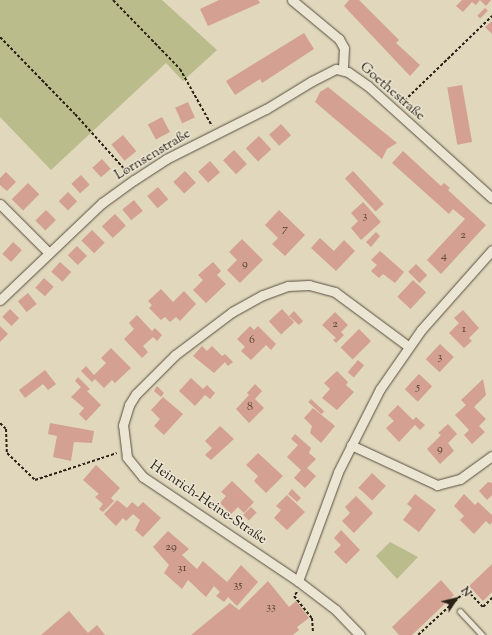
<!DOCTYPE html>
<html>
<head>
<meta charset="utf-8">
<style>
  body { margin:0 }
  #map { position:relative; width:492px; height:635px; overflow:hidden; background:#e0d7bc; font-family:"Sorts Mill Goudy",serif }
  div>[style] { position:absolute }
  .green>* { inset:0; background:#babc8c }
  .building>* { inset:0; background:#d3a091; transform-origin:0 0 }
  .path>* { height:2px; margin-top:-1px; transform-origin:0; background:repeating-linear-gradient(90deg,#2b2115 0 3px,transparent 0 5px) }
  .roads { filter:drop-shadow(0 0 1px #584e3f) drop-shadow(0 0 1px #584e3f) }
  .lane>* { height:4.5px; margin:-2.25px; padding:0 2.25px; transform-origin:2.25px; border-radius:2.25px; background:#ebe5d3 }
  .street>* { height:9px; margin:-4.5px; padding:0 4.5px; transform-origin:4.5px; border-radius:4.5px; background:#ebe5d3 }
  span { translate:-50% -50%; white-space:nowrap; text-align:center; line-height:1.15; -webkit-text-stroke:3px #ebe5d3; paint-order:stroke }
  .number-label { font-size:12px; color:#554134 }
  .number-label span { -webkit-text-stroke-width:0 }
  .street-label { font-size:14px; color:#2b2115 }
  .north { position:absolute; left:436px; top:579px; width:40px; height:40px; -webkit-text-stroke:3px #ebe5d3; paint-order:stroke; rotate:55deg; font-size:11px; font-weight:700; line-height:16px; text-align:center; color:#2b2115 }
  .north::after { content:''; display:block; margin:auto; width:14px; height:18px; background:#2b2115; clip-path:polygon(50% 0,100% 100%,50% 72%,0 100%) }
</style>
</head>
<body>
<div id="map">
  <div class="green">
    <i style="clip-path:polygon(0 0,162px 0,217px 50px,183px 81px,166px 63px,51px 170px,0 117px)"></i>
    <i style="clip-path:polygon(390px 542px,418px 557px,397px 579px,376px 556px)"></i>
  </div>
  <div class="building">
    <i style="clip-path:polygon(219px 0,258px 0,260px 3px,208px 26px,200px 9px)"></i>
    <i style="clip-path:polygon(349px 0,359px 0,399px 40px,396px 43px,420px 65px,410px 76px,344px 6px)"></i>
    <i style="clip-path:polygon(462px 0,491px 0,486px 6px,480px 0,476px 5px,472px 2px,463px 12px,456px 6px)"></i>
    <i style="left:485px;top:8px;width:4px;height:11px;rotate:45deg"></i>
    <i style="clip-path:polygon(492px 21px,492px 34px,485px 27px)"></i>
    <i style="clip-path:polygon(304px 33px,314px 49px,262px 83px,260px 79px,235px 95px,226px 81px)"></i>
    <i style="left:462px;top:85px;width:58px;height:15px;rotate:80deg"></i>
    <i style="clip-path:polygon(328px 87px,397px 143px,387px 149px,382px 159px,315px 102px,320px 92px)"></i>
    <i style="left:188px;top:102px;width:17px;height:14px;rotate:66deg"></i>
    <i style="left:162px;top:117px;width:17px;height:16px;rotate:62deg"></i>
    <i style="left:281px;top:124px;width:15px;height:16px;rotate:48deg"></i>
    <i style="left:123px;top:135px;width:21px;height:15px;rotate:51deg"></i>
    <i style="left:259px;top:136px;width:18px;height:18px;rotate:47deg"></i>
    <i style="left:234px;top:150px;width:19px;height:15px;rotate:47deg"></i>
    <i style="clip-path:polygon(403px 151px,441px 186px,444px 183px,450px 188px,448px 190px,486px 225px,441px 274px,427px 260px,465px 219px,453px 209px,449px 214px,392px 163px)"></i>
    <i style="left:102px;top:159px;width:13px;height:13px;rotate:48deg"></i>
    <i style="left:210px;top:161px;width:15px;height:16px;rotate:48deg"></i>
    <i style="left:185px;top:171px;width:16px;height:16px;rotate:47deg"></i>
    <i style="left:353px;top:171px;width:45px;height:11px;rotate:47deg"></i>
    <i style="clip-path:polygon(6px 172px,16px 182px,7px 191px,0 185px,0 178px)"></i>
    <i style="left:81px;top:175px;width:13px;height:13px;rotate:48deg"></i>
    <i style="left:28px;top:183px;width:16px;height:23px;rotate:45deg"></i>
    <i style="left:158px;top:187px;width:16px;height:14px;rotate:50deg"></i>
    <i style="left:68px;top:192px;width:13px;height:13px;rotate:45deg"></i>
    <i style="left:134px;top:200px;width:14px;height:15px;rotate:51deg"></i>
    <i style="clip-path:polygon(363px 202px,381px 222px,361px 240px,351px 228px,358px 221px,351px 213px)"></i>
    <i style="left:46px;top:210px;width:14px;height:15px;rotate:45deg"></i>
    <i style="clip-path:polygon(279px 210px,305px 235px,285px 256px,272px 244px,278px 238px,265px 225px)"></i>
    <i style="left:115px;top:214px;width:16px;height:18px;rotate:47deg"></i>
    <i style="left:92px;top:230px;width:18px;height:15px;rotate:45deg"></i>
    <i style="clip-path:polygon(376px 232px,380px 236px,371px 247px,366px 242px)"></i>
    <i style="clip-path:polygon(320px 238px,334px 251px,344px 240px,355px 251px,336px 271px,311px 248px)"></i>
    <i style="clip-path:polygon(242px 239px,263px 260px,240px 283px,227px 270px,237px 260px,229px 252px)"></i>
    <i style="left:13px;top:242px;width:12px;height:16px;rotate:42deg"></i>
    <i style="left:77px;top:246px;width:14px;height:13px;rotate:45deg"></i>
    <i style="clip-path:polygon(380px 251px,404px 272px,395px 283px,383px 274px,379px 278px,371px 271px,377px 265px,371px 260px)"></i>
    <i style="left:60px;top:262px;width:15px;height:13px;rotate:42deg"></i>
    <i style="clip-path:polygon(213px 262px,221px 271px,217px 275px,226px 284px,206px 303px,193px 290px,203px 280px,198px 275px)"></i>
    <i style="left:416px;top:264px;width:16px;height:11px;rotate:45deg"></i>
    <i style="left:44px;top:278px;width:13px;height:13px;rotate:42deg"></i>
    <i style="left:413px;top:280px;width:18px;height:23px;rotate:43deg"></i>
    <i style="clip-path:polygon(161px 289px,173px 302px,184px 291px,196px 304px,180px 321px,176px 317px,170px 322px,165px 317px,161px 320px,149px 308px,152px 305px,148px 301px)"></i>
    <i style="left:28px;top:293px;width:14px;height:13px;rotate:51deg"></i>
    <i style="left:10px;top:309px;width:13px;height:11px;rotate:45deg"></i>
    <i style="left:282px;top:309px;width:18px;height:18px;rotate:47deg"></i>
    <i style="clip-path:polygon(463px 310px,479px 328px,469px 338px,472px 341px,464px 348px,449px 333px,459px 323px,454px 318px)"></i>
    <i style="clip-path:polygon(294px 311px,303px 321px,299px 325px,289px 316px)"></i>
    <i style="clip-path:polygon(335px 312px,348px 325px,341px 332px,344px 335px,336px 343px,333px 340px,336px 338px,322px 325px)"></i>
    <i style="clip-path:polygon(137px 315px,152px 331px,155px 328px,162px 335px,157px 341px,153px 337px,143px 346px,148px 352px,142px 358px,124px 339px,134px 329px,129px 323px)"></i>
    <i style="clip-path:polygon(0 326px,8px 334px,0 342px)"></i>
    <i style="clip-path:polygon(250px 326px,254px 330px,258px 326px,276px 344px,271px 350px,266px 345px,251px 360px,241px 351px,245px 347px,237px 339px)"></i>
    <i style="left:359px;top:329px;width:17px;height:26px;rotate:45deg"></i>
    <i style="left:440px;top:344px;width:19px;height:21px;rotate:43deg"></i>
    <i style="clip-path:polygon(202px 346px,207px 351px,212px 346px,222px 356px,225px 354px,233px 362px,228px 366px,225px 362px,214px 373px,193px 356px)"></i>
    <i style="clip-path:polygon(111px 348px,131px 368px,115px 383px,112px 380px,104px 388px,95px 379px,92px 382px,81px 371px,86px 366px,94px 375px,106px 363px,101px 358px)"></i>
    <i style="left:358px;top:360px;width:8px;height:16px;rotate:40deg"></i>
    <i style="clip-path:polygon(45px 370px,56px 384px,48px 390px,43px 384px,25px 398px,19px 390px)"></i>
    <i style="clip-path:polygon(337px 371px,348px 382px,346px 385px,354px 392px,337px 410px,322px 398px,330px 389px,324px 383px)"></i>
    <i style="left:419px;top:374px;width:18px;height:21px;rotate:43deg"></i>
    <i style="clip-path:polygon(78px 377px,90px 389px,87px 391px,101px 405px,86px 421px,79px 414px,84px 408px,71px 397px,81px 387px,75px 381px)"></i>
    <i style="clip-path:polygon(191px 378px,203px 389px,207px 385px,215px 393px,210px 399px,205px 395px,195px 406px,179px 391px)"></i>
    <i style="clip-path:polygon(483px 379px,486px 395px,474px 407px,486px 419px,479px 426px,485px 432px,472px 444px,464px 435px,469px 430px,455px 415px,466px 405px,461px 400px)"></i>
    <i style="clip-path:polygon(255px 384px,262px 391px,255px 399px,264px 408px,249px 423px,236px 409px,249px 395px,247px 393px)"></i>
    <i style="clip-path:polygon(157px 386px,164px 393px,161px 397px,154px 391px)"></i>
    <i style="clip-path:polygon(163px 397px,183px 414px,164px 435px,154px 426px,160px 419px,151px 410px)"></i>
    <i style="left:311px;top:399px;width:18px;height:4px;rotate:43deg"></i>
    <i style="clip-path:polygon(398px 405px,413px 420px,416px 417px,425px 425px,420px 430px,415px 425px,399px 442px,386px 428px,394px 421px,388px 415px)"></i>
    <i style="clip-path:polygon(313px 408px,335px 426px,321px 443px,310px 433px,312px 426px,304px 418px)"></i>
    <i style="clip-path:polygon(50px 423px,94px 431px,92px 443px,74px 442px,71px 461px,53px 457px,57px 436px,48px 434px)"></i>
    <i style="clip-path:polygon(448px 424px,457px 434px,448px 443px,454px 451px,440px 464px,427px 449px,441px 435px,438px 433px)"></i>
    <i style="clip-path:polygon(220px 426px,234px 439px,211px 460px,205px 455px,212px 448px,205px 441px)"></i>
    <i style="clip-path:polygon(295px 434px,311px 448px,309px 453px,316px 459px,307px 468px,316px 476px,305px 488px,294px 478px,301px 470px,287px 457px,298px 445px,291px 439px)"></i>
    <i style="clip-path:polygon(258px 453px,283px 476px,266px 493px,254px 481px,258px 476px,246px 465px)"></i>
    <i style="clip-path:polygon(96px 465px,120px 488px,111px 498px,114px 501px,103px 512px,99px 509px,103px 504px,95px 497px,99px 494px,83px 480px)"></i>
    <i style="left:372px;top:473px;width:19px;height:20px;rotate:43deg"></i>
    <i style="clip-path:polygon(232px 481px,254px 502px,244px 513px,238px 507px,231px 514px,220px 503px,226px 496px,221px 492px)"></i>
    <i style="clip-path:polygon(488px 482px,492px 483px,492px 495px,487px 500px,479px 491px)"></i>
    <i style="clip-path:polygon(292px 489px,301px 498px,297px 502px,288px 494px)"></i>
    <i style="clip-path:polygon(415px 494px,436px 510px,419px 532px,403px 520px,412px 508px,407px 504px)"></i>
    <i style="clip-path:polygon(464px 494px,475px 505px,478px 502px,492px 515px,492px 522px,490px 525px,486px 521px,474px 534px,460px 520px,464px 516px,454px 506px)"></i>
    <i style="clip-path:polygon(287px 495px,305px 512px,287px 530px,274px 518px,281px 510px,276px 506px)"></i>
    <i style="clip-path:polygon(356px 496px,373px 513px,354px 533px,342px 521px,350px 513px,345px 507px)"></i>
    <i style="clip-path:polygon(117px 500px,127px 508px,132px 502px,138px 507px,143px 502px,161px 518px,143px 537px,135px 530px,140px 520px,133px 514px,126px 521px,123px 518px,116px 526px,104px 514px)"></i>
    <i style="left:251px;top:507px;width:8px;height:11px;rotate:45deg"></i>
    <i style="clip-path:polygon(341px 530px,360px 550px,346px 564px,334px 552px,341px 545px,334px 538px)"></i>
    <i style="clip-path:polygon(168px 531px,189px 549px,182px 555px,197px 569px,203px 561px,227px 582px,241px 565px,258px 582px,237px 606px,228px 597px,224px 602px,216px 596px,220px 592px,214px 586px,206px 597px,188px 580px,182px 589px,164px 573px,169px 565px,153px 547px)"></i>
    <i style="clip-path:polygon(492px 564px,492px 592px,483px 601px,469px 586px)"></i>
    <i style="clip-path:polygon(441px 580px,454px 595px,412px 635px,399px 635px,392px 627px)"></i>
    <i style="clip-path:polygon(268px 581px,289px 607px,296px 601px,309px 618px,297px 627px,299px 630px,293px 635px,191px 635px,230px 603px,239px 610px)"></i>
    <i style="clip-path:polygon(69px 611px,88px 633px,97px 625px,105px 635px,41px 635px)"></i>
  </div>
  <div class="path">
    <i style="left:113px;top:0;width:96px;rotate:45.8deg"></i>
    <i style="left:180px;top:69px;width:65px;rotate:60.7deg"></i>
    <i style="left:0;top:37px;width:107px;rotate:45.8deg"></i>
    <i style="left:75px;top:114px;width:79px;rotate:48.1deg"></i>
    <i style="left:401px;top:104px;width:127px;rotate:-44deg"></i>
    <i style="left:0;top:423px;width:8px;rotate:45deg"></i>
    <i style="left:6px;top:429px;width:24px;rotate:88deg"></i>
    <i style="left:7px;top:453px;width:39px;rotate:44deg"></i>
    <i style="left:35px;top:480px;width:86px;rotate:-18.2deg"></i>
    <i style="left:297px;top:592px;width:5px;rotate:127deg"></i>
    <i style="left:294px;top:596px;width:28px;rotate:51deg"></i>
    <i style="left:312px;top:618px;width:15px;rotate:86deg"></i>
    <i style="left:418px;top:635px;width:67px;rotate:-42.6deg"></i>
    <i style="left:467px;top:590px;width:23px;rotate:47deg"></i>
    <i style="left:483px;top:607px;width:13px;rotate:-45deg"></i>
  </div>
  <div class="roads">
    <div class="lane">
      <i style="left:460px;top:611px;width:33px;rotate:47deg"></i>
    </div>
    <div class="street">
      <i style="left:292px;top:0;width:61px;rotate:39.7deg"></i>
      <i style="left:339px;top:39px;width:10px;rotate:61deg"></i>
      <i style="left:344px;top:48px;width:21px;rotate:93deg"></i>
      <i style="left:0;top:204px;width:69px;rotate:45deg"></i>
      <i style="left:0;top:300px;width:141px;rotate:-43.6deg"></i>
      <i style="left:102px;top:203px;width:39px;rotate:-36deg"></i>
      <i style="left:134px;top:180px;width:38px;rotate:-33deg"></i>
      <i style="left:166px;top:159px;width:112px;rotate:-26.6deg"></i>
      <i style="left:266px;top:109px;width:54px;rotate:-31.3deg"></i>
      <i style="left:312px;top:81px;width:27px;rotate:-27deg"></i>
      <i style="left:336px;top:69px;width:12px;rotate:14deg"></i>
      <i style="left:348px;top:72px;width:24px;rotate:35deg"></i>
      <i style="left:368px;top:86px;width:167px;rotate:42.1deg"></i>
      <i style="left:351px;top:445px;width:95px;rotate:24.9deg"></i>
      <i style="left:437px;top:485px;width:24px;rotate:-15deg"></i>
      <i style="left:460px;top:479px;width:39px;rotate:-36deg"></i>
      <i style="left:298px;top:581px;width:116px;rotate:-69.8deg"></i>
      <i style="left:338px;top:472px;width:93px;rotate:-63.2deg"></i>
      <i style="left:380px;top:389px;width:72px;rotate:-55.2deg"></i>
      <i style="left:421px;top:330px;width:107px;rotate:-48.4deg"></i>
      <i style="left:360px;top:635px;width:35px;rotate:-134deg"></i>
      <i style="left:336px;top:610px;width:48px;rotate:-142.7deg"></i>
      <i style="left:298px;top:581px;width:187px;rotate:-146.1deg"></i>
      <i style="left:143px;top:477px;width:26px;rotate:-129deg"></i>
      <i style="left:127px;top:457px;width:32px;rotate:-97deg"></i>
      <i style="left:123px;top:425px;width:21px;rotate:-73deg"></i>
      <i style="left:129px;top:405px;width:13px;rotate:-58deg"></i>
      <i style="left:136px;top:394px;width:55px;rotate:-45deg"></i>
      <i style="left:175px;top:355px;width:71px;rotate:-37deg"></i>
      <i style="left:232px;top:312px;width:35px;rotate:-29deg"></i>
      <i style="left:263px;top:295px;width:27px;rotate:-20deg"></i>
      <i style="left:288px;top:286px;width:21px;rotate:-3deg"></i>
      <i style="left:309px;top:285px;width:27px;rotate:15deg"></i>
      <i style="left:335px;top:292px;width:91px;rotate:36.5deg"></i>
    </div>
  </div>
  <div class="number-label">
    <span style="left:365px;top:217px">3</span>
    <span style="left:285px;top:230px">7</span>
    <span style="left:463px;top:236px">2</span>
    <span style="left:444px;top:257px">4</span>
    <span style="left:245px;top:265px">9</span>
    <span style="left:335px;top:325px">2</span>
    <span style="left:464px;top:330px">1</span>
    <span style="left:252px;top:341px">6</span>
    <span style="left:440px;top:358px">3</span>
    <span style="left:418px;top:388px">5</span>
    <span style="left:250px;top:408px">8</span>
    <span style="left:440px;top:450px">9</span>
    <span style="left:171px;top:548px">29</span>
    <span style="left:182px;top:569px">31</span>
    <span style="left:238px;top:586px">35</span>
    <span style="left:271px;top:608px">33</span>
  </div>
  <div class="street-label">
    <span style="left:392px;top:92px;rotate:41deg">Goethestraße</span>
    <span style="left:153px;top:155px;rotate:-31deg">Lornsenstraße</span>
    <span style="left:208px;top:503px;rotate:34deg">Heinrich-Heine-Straße</span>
  </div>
  <div class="north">N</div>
</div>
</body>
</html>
